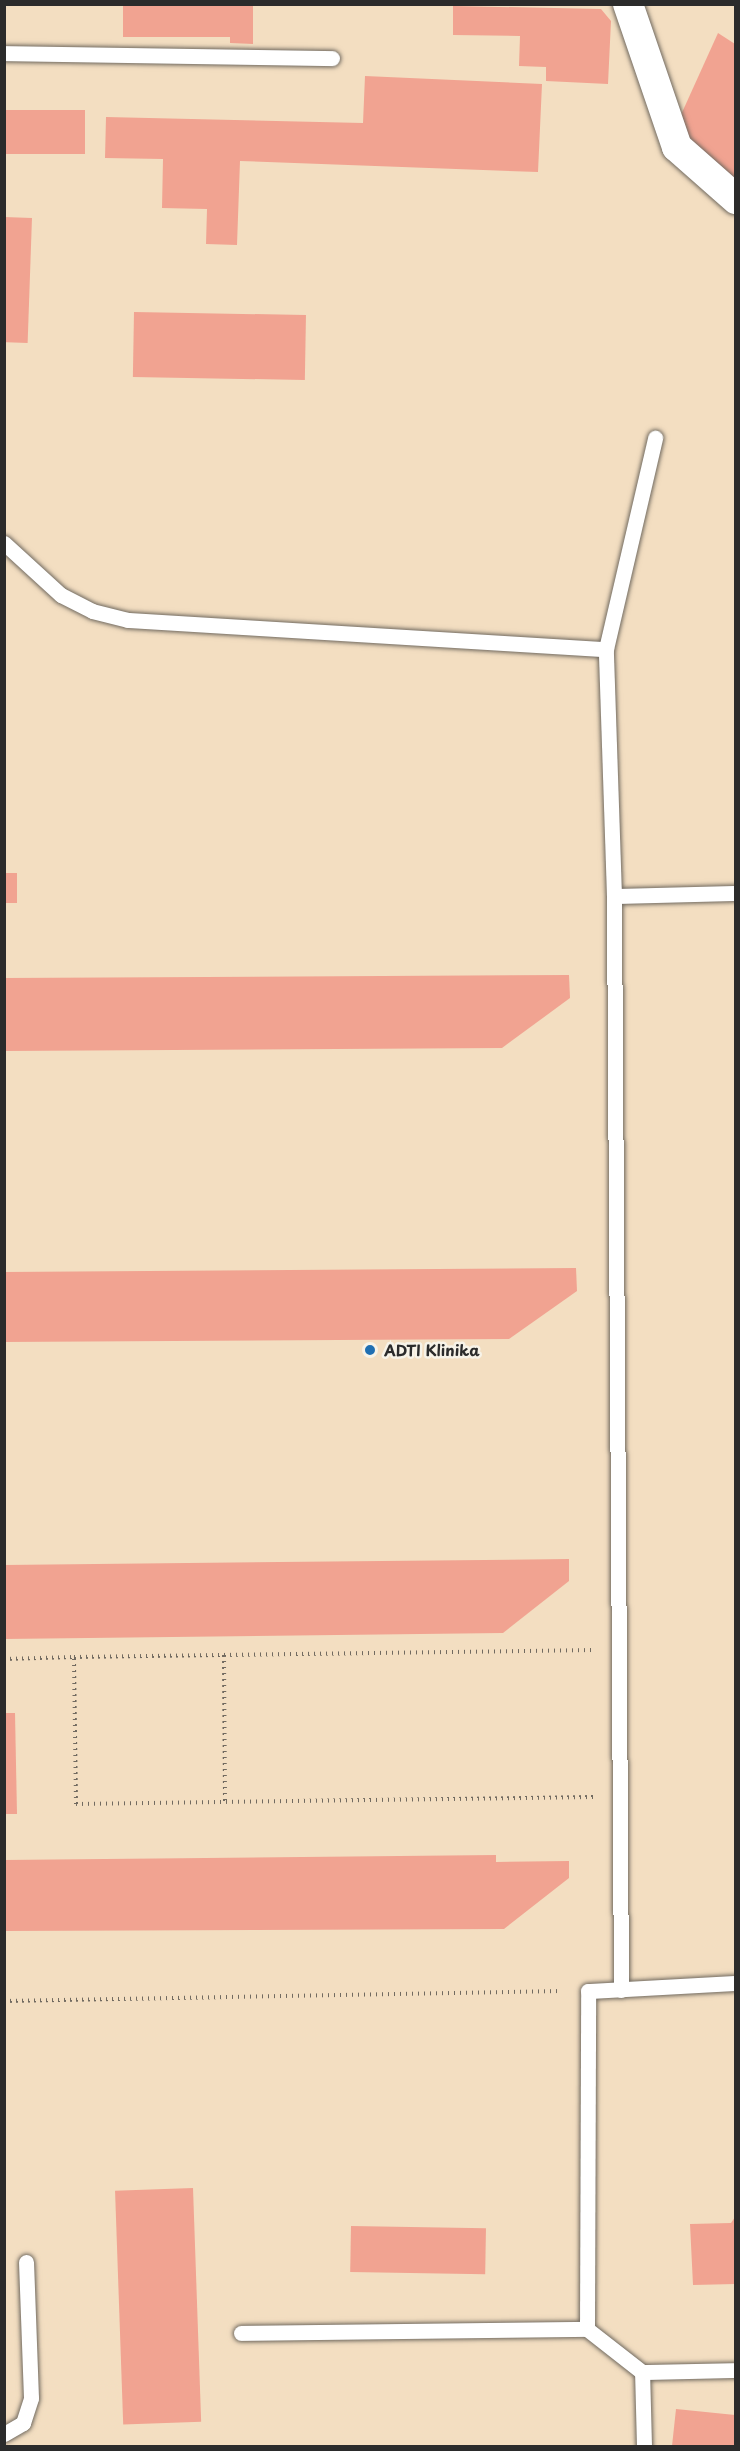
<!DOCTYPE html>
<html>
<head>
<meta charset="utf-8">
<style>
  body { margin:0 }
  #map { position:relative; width:740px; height:2451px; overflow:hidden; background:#f3dec1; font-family:"Playpen Sans",sans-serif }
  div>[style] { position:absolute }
  .building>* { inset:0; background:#f1a391; transform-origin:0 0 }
  .path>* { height:4px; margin-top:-2px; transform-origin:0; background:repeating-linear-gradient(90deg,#716a60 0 1.5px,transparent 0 6px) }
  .roads { filter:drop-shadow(0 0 2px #716a60) drop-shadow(0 0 2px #716a60) }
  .service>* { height:15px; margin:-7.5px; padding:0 7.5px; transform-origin:7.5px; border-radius:7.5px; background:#fff }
  .minor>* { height:30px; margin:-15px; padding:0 15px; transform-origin:15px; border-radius:15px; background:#fff }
  .dots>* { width:16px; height:16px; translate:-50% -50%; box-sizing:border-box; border:3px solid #f7f3e8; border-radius:50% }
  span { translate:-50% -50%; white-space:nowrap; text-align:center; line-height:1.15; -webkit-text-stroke:5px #f7f3e8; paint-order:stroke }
  .poi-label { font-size:15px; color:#2b2b2b; font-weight:700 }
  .left { translate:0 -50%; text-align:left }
  .frame { position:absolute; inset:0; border:6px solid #2b2b2b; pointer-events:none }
</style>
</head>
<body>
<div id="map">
  <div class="building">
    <i style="clip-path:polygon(123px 4px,253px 4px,253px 44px,230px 43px,230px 37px,123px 37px)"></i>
    <i style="clip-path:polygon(453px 6px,601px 9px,611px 21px,608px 84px,546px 81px,546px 67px,519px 66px,520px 36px,453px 35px)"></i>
    <i style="clip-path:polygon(718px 33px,735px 44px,735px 184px,675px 128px)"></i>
    <i style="clip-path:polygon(365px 76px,542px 84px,538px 172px,240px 161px,237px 245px,206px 244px,207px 209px,162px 208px,163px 159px,105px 158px,106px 117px,363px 123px)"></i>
    <i style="left:4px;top:110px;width:81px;height:44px"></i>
    <i style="left:4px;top:217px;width:28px;height:125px;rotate:2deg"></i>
    <i style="left:134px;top:312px;width:172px;height:65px;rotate:1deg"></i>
    <i style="left:4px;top:873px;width:13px;height:30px"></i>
    <i style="clip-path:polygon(569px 975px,570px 998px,502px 1048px,4px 1051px,4px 978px)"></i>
    <i style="clip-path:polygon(576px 1268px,577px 1291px,509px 1339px,4px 1342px,4px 1272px)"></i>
    <i style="clip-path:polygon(569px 1559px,569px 1581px,503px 1633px,4px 1639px,4px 1565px)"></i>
    <i style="clip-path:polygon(4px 1713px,15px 1713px,17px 1814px,4px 1814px)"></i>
    <i style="clip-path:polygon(496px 1855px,496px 1862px,569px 1861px,569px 1878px,504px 1929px,4px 1931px,4px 1860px)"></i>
    <i style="left:193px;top:2188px;width:234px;height:78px;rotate:88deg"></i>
    <i style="clip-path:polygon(735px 2217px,735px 2284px,693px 2285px,690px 2224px,731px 2223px)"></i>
    <i style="left:351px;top:2226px;width:135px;height:46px;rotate:1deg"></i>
    <i style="clip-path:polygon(676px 2409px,735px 2415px,735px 2446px,672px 2446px)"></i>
  </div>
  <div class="path">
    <i style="left:224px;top:1655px;width:147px;rotate:89.6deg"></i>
    <i style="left:4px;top:1659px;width:70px;rotate:-1.6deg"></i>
    <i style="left:593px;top:1797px;width:517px;rotate:179.22deg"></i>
    <i style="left:76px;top:1804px;width:147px;rotate:-90.8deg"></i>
    <i style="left:74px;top:1657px;width:520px;rotate:-0.77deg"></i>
    <i style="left:4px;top:2001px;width:557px;rotate:-1.03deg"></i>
  </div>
  <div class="roads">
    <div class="service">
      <i style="left:4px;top:53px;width:328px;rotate:0.9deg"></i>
      <i style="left:4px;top:543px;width:77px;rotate:42.4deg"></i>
      <i style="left:61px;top:595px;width:35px;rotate:27deg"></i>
      <i style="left:92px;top:611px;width:37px;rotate:14deg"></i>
      <i style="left:128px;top:620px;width:479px;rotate:3.5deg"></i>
      <i style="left:614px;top:896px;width:122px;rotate:-1.4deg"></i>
      <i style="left:621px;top:1990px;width:1094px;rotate:-90.37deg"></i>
      <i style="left:614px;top:896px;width:247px;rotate:-91.9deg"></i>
      <i style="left:606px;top:649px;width:217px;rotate:-76.9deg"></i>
      <i style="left:241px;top:2333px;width:346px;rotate:-0.7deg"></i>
      <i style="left:642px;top:2372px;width:70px;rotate:-142deg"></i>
      <i style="left:587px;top:2329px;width:338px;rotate:-89.8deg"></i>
      <i style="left:588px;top:1991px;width:148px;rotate:-3.1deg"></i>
      <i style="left:4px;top:2434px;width:22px;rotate:-30deg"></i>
      <i style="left:23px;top:2423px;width:26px;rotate:-72deg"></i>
      <i style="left:31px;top:2398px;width:136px;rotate:-92.1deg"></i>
      <i style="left:644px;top:2446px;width:74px;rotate:-91.5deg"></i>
      <i style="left:642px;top:2372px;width:94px;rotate:-1.2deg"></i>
    </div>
    <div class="minor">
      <i style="left:628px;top:4px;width:151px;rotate:71.1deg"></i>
      <i style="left:677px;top:147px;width:79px;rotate:41.4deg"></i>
    </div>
  </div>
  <div class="dots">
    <i style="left:370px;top:1350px;background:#1f6fb2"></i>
  </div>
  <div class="poi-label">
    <span class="left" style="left:384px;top:1350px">ADTI Klinika</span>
  </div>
  <div class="frame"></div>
</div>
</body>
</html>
